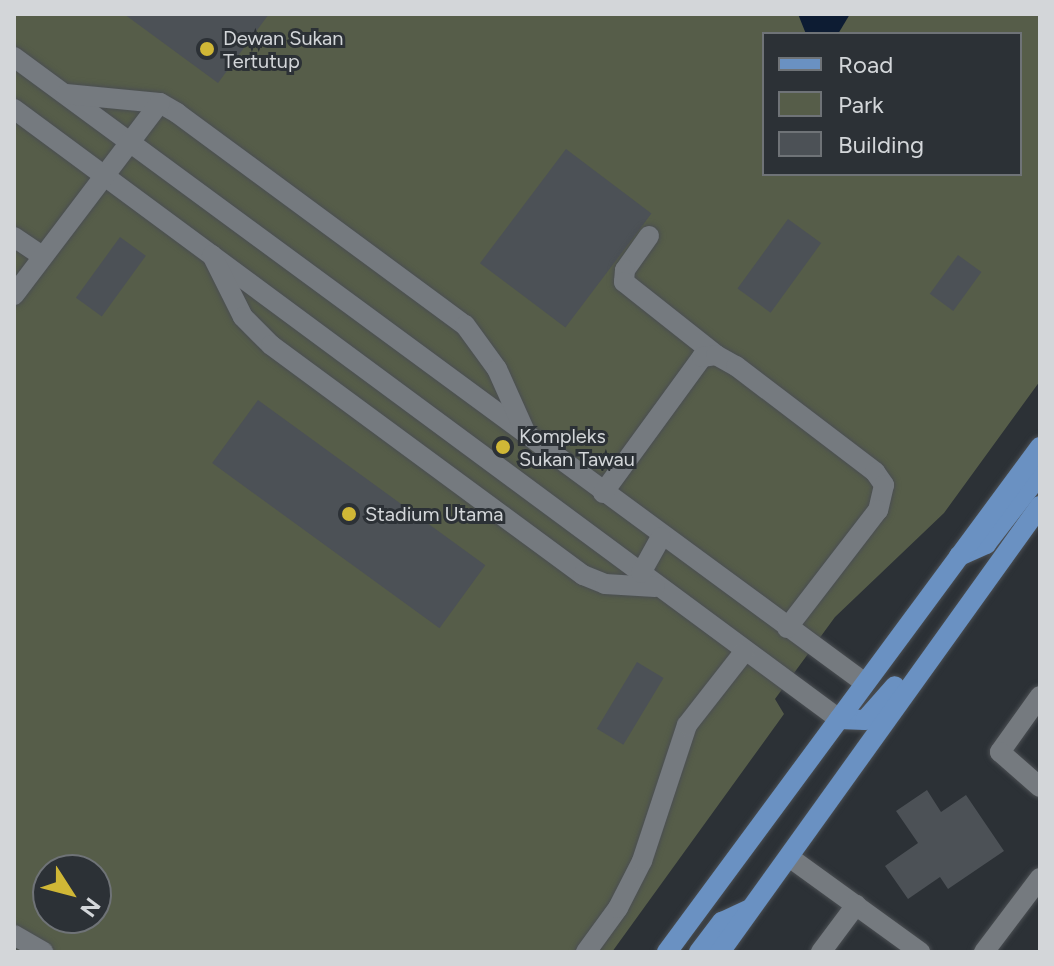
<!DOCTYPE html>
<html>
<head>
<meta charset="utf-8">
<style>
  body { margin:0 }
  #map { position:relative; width:1054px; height:966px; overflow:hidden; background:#2c3136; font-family:Figtree,sans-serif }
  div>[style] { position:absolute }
  .green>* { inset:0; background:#565d49 }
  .water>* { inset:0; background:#0d1c33 }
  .building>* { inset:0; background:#4c5156; transform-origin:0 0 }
  .roads { filter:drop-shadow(0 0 2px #4a4e52) drop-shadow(0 0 2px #4a4e52) }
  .minor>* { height:20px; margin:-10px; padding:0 10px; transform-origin:10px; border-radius:10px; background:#757a7f }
  .major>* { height:20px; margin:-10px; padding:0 10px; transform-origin:10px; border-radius:10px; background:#6a91c2 }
  .dots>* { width:22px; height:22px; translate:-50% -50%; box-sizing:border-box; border:4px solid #2c3136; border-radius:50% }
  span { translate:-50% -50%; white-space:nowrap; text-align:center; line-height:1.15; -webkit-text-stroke:6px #2c3136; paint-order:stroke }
  .poi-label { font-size:20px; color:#d3d6d9 }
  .left { translate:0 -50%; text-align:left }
  .frame { position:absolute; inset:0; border:16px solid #d3d6d9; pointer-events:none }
  .legend { position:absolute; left:762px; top:32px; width:260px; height:144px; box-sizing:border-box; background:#2c3136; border:2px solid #6f7377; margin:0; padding:10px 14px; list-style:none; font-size:24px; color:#d3d6d9 }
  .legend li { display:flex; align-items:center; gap:16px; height:40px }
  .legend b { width:40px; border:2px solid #6f7377 }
  .north { position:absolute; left:32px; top:854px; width:80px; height:80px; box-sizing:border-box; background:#2c3136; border:2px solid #6f7377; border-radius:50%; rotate:126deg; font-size:22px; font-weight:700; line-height:32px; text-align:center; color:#d3d6d9 }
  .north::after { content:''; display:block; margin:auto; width:28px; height:36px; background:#d0b736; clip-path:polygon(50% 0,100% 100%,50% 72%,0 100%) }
</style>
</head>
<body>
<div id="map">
  <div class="green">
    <i style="clip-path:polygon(evenodd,14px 14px,1040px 14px,1040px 381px,944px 513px,835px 617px,775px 699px,784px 714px,612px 952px,14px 952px,14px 14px,764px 34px,1020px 34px,1020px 174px,764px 174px,764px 34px,14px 14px,48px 870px,96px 870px,96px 918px,48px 918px,48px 870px)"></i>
  </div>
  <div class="water">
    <i style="clip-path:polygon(798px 14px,850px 14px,838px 34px,806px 34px)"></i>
  </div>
  <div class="building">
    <i style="clip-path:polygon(124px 14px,269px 14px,218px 83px)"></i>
    <i style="left:566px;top:149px;width:107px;height:143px;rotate:37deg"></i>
    <i style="left:788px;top:219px;width:41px;height:86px;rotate:36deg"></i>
    <i style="left:120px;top:237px;width:32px;height:75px;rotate:36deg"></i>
    <i style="left:958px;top:255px;width:29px;height:48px;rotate:36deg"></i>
    <i style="left:258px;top:400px;width:281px;height:78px;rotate:36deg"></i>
    <i style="left:637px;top:662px;width:31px;height:78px;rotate:31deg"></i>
    <i style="clip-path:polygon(927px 790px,941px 812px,966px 795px,1004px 851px,948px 889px,940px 877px,908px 899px,885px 866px,918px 843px,896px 811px)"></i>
  </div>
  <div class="roads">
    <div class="minor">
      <i style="left:14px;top:57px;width:1056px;rotate:36.34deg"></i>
      <i style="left:66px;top:94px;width:94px;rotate:5.5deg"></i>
      <i style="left:160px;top:103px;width:20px;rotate:30deg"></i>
      <i style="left:177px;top:113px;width:358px;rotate:36.4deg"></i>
      <i style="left:465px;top:325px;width:54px;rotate:54deg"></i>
      <i style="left:497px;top:369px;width:73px;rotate:65.9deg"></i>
      <i style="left:14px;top:109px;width:1026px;rotate:36.48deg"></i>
      <i style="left:649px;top:236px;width:42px;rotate:125.2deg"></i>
      <i style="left:625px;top:270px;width:12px;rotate:95deg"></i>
      <i style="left:624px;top:282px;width:117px;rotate:38.4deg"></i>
      <i style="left:14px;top:237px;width:34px;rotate:34deg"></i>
      <i style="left:212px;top:255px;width:69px;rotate:63.4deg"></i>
      <i style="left:243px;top:317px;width:40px;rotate:45deg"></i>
      <i style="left:271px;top:345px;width:388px;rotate:36.4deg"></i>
      <i style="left:583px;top:575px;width:24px;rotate:22deg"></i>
      <i style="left:605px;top:584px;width:50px;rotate:3.4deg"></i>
      <i style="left:14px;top:295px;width:241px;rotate:-52.8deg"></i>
      <i style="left:603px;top:493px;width:168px;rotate:-53.9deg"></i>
      <i style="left:702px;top:357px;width:14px;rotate:-8deg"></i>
      <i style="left:716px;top:355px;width:23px;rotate:29deg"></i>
      <i style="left:736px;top:366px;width:175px;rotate:37.3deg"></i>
      <i style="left:875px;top:472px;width:16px;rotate:55deg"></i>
      <i style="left:884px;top:485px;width:26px;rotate:103deg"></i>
      <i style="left:878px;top:510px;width:149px;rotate:127.6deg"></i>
      <i style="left:641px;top:573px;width:41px;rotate:-60.9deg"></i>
      <i style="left:1040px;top:696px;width:69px;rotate:125.5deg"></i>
      <i style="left:1000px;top:752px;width:53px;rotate:41.2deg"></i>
      <i style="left:789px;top:857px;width:162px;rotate:35.9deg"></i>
      <i style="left:14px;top:935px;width:34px;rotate:30deg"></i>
      <i style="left:586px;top:952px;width:54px;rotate:-54deg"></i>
      <i style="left:618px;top:908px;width:53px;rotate:-62.9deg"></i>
      <i style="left:642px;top:861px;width:143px;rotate:-71.7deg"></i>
      <i style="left:687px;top:725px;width:93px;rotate:-52deg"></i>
      <i style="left:821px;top:952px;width:59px;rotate:-53.3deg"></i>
      <i style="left:984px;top:952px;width:93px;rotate:-52.9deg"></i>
    </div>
    <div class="major">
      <i style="left:959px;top:556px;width:30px;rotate:-24deg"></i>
      <i style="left:986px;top:544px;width:88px;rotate:-52.4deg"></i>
      <i style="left:839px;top:719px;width:26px;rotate:2deg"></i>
      <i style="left:865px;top:720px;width:45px;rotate:-48.6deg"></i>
      <i style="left:667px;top:952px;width:628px;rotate:-53.55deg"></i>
      <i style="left:699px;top:952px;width:38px;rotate:-53deg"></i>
      <i style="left:722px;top:922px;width:29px;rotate:-25deg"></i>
      <i style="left:720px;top:952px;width:549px;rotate:-54.34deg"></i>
    </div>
  </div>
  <div class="dots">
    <i style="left:207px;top:49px;background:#d0b736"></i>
    <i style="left:503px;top:447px;background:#d0b736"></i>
    <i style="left:349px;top:514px;background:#d0b736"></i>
  </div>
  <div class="poi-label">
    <span class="left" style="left:223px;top:50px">Dewan Sukan<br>Tertutup</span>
    <span class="left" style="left:519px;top:448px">Kompleks<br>Sukan Tawau</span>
    <span class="left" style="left:365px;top:514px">Stadium Utama</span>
  </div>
  <div class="frame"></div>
  <ul class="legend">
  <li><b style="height:10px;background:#6a91c2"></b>Road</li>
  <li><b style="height:22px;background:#565d49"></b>Park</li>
  <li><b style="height:22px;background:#4c5156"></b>Building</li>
  </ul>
  <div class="north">N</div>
</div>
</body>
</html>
